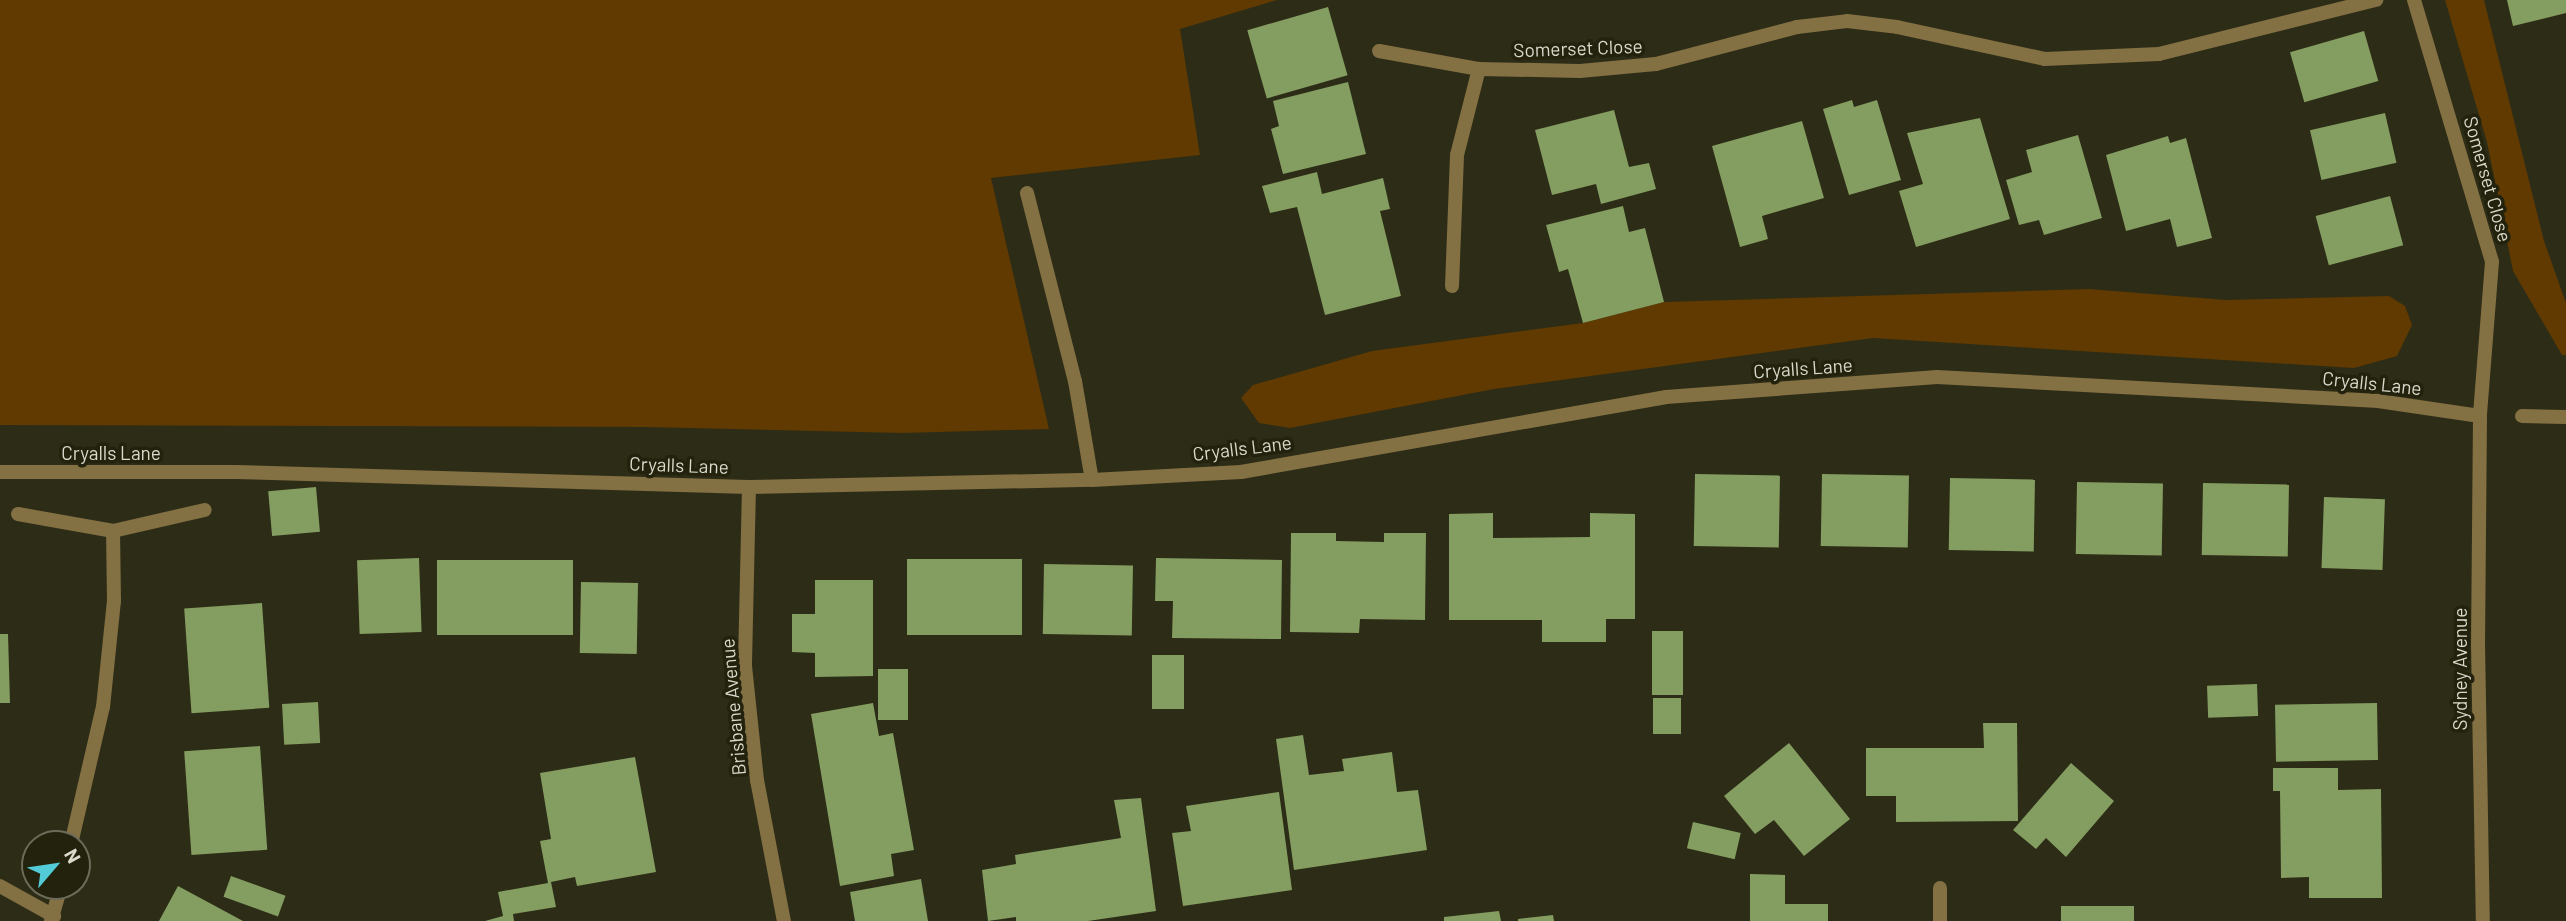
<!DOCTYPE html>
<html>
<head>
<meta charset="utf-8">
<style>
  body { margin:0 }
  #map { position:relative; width:2566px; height:921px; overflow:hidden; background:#2d2c17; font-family:Barlow,sans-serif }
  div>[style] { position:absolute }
  .green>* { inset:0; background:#603a01 }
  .building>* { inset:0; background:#849d60; transform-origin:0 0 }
  .lane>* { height:14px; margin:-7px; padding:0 7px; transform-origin:7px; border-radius:7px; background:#837043 }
  .street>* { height:14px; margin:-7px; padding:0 7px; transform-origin:7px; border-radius:7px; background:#837043 }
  span { translate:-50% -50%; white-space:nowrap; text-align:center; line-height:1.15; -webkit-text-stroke:7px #23220d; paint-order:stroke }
  .street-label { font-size:19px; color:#d9d9cc }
  .north { position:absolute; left:21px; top:830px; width:70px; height:70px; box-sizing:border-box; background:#23220d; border:2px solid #6c6b59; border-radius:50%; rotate:61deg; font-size:19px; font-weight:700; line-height:28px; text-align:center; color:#d9d9cc }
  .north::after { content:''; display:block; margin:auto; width:24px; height:32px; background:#52cbd7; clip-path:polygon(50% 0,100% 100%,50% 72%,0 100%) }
</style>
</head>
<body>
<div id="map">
  <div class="green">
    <i style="clip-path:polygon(0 0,1277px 0,1180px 29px,1200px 155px,991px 178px,1049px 429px,902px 433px,646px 427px,0 425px)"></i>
    <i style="clip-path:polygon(2445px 0,2484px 0,2544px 241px,2566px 303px,2566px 355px,2562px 355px,2513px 271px,2487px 142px)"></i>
    <i style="clip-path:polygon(2089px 289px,2226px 300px,2389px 296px,2405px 306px,2412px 325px,2397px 356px,2354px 368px,1873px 338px,1494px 389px,1290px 428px,1259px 423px,1241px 398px,1253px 385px,1372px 351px,1583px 323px,1664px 302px)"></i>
  </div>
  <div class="building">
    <i style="clip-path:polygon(2507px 0,2566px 0,2566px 13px,2513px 26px)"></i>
    <i style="left:1328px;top:7px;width:71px;height:84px;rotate:74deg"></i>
    <i style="left:2364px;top:31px;width:52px;height:77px;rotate:74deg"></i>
    <i style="clip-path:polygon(1348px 82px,1366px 154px,1283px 174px,1271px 129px,1279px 126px,1273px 101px)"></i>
    <i style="clip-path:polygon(1852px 100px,1854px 107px,1877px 100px,1901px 180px,1849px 195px,1823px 109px)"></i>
    <i style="clip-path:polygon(1614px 110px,1629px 167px,1649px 163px,1656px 189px,1601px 204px,1596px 184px,1552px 195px,1535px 130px)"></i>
    <i style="left:2385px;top:113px;width:51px;height:77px;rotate:77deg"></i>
    <i style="clip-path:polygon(1980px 118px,2010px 219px,1916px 247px,1899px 191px,1923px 184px,1907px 133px)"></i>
    <i style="clip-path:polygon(1802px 121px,1824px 198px,1762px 216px,1768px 239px,1740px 247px,1712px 146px)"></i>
    <i style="clip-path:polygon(2078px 135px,2102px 218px,2044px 235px,2039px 220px,2019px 225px,2006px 180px,2032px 172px,2026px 150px)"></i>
    <i style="clip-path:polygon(2168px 136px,2170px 143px,2186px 138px,2212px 238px,2177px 247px,2170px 219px,2126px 231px,2106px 155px)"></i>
    <i style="clip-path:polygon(1317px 172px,1322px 194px,1383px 178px,1390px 209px,1380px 211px,1401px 296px,1325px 315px,1297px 207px,1270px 213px,1262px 186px)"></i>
    <i style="left:2390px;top:196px;width:51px;height:77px;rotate:75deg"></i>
    <i style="clip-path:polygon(1623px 206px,1629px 232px,1645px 228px,1664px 302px,1583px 323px,1568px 269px,1559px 272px,1546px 225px)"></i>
    <i style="left:1695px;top:474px;width:85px;height:72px;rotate:1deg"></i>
    <i style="left:1822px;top:474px;width:87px;height:72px;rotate:1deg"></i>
    <i style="left:1950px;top:478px;width:85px;height:72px;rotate:1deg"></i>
    <i style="left:2077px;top:482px;width:86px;height:72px;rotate:1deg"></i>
    <i style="left:2203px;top:483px;width:86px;height:72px;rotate:1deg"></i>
    <i style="left:316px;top:487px;width:45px;height:48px;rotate:85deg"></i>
    <i style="left:2324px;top:497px;width:61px;height:71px;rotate:2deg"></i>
    <i style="clip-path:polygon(1493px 513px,1493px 538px,1590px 537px,1590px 513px,1635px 514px,1635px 619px,1606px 619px,1606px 642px,1542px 642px,1542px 620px,1449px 620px,1449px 514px)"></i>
    <i style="clip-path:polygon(1291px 533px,1336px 533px,1336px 541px,1384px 542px,1384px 533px,1426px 533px,1425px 620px,1360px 619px,1359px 633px,1290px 632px)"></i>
    <i style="left:419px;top:558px;width:74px;height:62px;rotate:88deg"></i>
    <i style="clip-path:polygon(1156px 558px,1282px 560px,1281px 639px,1172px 638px,1173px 601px,1155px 601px)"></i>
    <i style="left:907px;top:559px;width:115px;height:76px"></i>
    <i style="left:437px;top:560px;width:136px;height:75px"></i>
    <i style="left:1044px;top:564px;width:89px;height:70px;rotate:1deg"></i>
    <i style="clip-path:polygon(815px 580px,873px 580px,873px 676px,815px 677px,815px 653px,792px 652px,792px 614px,815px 614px)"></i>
    <i style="left:581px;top:582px;width:57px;height:71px;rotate:1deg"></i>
    <i style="left:262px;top:603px;width:105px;height:78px;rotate:86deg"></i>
    <i style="left:1652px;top:631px;width:31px;height:64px"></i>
    <i style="clip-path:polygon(0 634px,8px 634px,10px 703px,0 703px)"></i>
    <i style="left:1152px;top:655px;width:32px;height:54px"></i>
    <i style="left:878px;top:669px;width:30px;height:51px"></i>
    <i style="left:2257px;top:684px;width:32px;height:50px;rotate:88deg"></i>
    <i style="left:1653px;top:698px;width:28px;height:36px"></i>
    <i style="left:318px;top:702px;width:41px;height:36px;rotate:87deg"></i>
    <i style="clip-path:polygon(873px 703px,879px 736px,893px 733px,914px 850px,891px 854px,894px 876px,840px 886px,811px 714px)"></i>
    <i style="left:2377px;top:703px;width:57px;height:102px;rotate:89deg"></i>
    <i style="clip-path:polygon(1983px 723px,2017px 723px,2018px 821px,1896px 822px,1896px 796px,1866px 796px,1866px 748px,1984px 748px)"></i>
    <i style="clip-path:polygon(1303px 735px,1309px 775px,1344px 771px,1342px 759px,1392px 752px,1397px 792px,1418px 790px,1427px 850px,1294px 870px,1276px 739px)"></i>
    <i style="clip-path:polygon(1789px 743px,1850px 819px,1804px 856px,1774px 820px,1755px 834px,1724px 796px)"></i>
    <i style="left:260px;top:746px;width:104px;height:76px;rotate:86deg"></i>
    <i style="clip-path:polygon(635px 757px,656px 872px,577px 886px,575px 877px,551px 882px,556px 907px,513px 914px,514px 921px,485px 921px,503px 916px,498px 892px,548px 883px,540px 841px,551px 839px,540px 773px)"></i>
    <i style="clip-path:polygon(2071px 763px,2114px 801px,2066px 857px,2046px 838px,2036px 849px,2013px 830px)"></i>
    <i style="clip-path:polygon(2273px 768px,2338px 768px,2338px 790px,2381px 789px,2382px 898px,2309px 898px,2309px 877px,2281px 878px,2280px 791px,2273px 791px)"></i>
    <i style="clip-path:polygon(1279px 792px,1292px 890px,1183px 906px,1172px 833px,1191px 831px,1186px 806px)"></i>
    <i style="clip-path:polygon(1141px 798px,1156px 911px,1088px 921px,1016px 921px,1016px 917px,988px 921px,982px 870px,1016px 864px,1015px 855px,1121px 838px,1114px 800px)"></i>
    <i style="left:1693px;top:822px;width:49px;height:27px;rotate:13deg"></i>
    <i style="clip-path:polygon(1750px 874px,1785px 875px,1785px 904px,1828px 904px,1828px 921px,1750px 921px)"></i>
    <i style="left:231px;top:876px;width:58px;height:22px;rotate:20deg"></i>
    <i style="clip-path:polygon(921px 879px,928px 921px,855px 921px,850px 892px)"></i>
    <i style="clip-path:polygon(178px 886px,243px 921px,159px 921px)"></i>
    <i style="left:2061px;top:906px;width:73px;height:15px"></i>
    <i style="clip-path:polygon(1499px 911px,1501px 921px,1444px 921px,1444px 917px)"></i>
    <i style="clip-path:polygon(1553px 915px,1554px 921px,1518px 921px,1518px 919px)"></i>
  </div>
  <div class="lane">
    <i style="left:1027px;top:193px;width:194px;rotate:75.7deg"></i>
    <i style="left:1075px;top:381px;width:100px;rotate:80.3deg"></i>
  </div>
  <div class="street">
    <i style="left:2414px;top:0;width:273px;rotate:73.4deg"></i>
    <i style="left:2492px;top:262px;width:154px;rotate:94.5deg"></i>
    <i style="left:2480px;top:416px;width:228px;rotate:90.5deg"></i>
    <i style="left:2478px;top:644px;width:277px;rotate:89deg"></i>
    <i style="left:1379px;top:51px;width:102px;rotate:10.2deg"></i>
    <i style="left:1452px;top:286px;width:131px;rotate:-87.8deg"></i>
    <i style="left:1457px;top:155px;width:89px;rotate:-75.7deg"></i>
    <i style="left:1479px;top:69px;width:101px;rotate:1.1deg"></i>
    <i style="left:1580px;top:71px;width:76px;rotate:-5.3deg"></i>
    <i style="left:1656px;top:64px;width:146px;rotate:-14.7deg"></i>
    <i style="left:1797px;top:27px;width:50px;rotate:-6.8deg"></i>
    <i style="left:1847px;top:21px;width:50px;rotate:6.8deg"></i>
    <i style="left:1897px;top:27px;width:151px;rotate:12.2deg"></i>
    <i style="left:2045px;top:59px;width:114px;rotate:-2.5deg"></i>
    <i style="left:2159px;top:54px;width:224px;rotate:-14deg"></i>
    <i style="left:2522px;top:416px;width:44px;rotate:1.3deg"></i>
    <i style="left:0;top:472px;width:236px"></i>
    <i style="left:236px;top:472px;width:513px;rotate:1.67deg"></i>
    <i style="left:749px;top:487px;width:343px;rotate:-1.2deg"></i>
    <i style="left:1092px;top:480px;width:149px;rotate:-3.1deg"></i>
    <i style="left:1241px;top:472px;width:432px;rotate:-10deg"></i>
    <i style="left:1666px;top:397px;width:272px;rotate:-4.2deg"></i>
    <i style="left:1937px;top:377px;width:442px;rotate:3.1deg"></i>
    <i style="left:2378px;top:401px;width:103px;rotate:8.4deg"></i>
    <i style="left:749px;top:487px;width:179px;rotate:91.3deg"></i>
    <i style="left:745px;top:666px;width:115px;rotate:84deg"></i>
    <i style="left:757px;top:780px;width:144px;rotate:79.2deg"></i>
    <i style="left:18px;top:514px;width:97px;rotate:10.1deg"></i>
    <i style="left:113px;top:531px;width:94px;rotate:-12.9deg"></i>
    <i style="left:71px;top:844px;width:141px;rotate:-76.9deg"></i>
    <i style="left:103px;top:707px;width:107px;rotate:-84.1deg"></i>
    <i style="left:114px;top:601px;width:70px;rotate:-90.8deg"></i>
    <i style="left:0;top:886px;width:62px;rotate:29.1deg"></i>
    <i style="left:1940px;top:888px;width:33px;rotate:90deg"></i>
    <i style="left:51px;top:921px;width:36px;rotate:-74deg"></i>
  </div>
  <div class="street-label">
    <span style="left:1578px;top:48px;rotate:-2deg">Somerset Close</span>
    <span style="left:2488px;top:179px;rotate:74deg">Somerset Close</span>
    <span style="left:1803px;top:368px;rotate:-4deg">Cryalls Lane</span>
    <span style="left:2372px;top:383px;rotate:6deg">Cryalls Lane</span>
    <span style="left:1242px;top:448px;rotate:-7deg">Cryalls Lane</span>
    <span style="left:111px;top:453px">Cryalls Lane</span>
    <span style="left:679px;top:465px;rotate:2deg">Cryalls Lane</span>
    <span style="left:2460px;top:669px;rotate:-90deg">Sydney Avenue</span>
    <span style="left:733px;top:707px;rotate:-95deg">Brisbane Avenue</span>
  </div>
  <div class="north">N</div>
</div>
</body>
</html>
